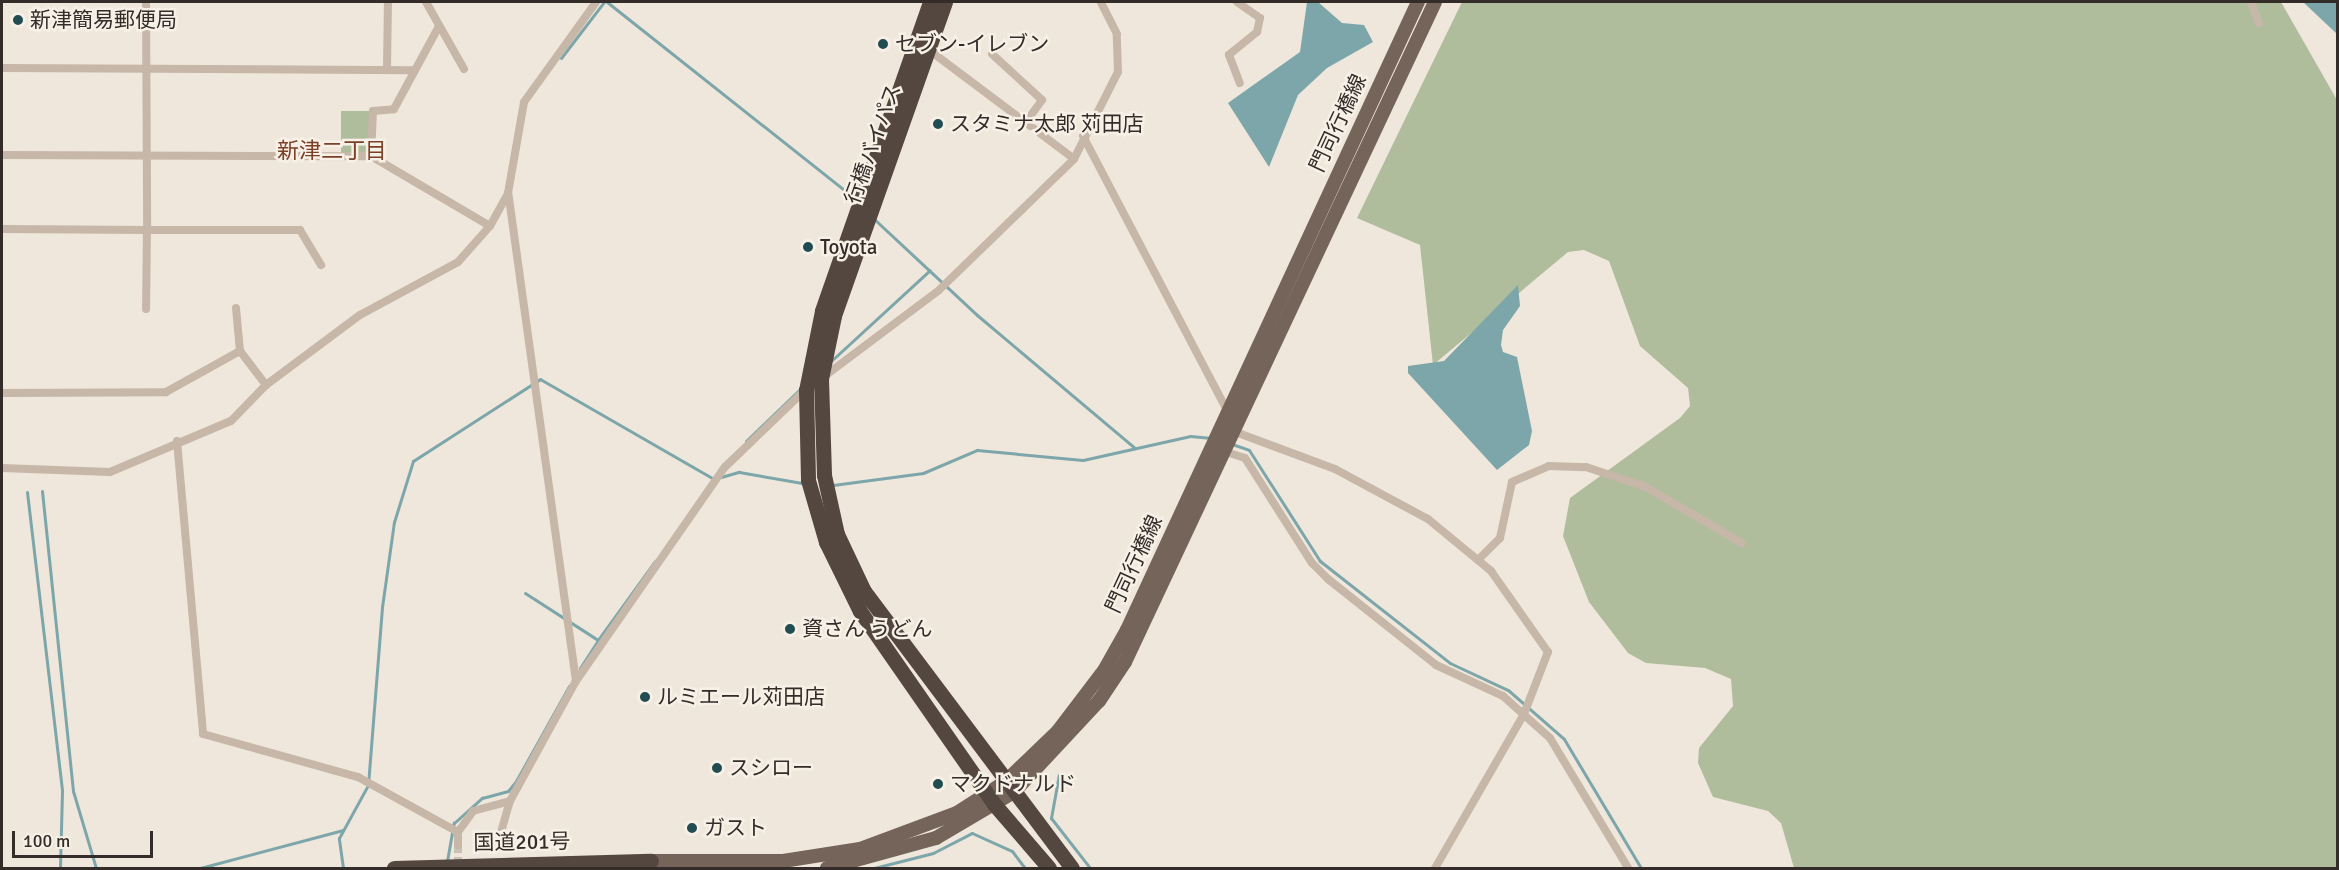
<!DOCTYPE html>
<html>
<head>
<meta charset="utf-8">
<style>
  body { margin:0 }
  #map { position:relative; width:2339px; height:870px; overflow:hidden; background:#efe7db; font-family:Signika,"Noto Sans JP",sans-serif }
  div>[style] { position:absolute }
  .green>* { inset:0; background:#b0bd9c; transform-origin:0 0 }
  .water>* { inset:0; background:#7da6aa }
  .stream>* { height:3px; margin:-1.5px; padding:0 1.5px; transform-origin:1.5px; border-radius:1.5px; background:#7da6aa }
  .street-tunnel>* { height:8px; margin-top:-4px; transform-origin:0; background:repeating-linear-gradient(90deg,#cac2b7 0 8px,transparent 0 12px) }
  .street>* { height:8px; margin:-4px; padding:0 4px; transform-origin:4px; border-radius:4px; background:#c6b7a8 }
  .primary>* { height:14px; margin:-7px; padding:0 7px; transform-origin:7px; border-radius:7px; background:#74645a }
  .highway>* { height:15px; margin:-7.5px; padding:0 7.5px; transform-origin:7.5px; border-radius:7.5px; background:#54473f }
  .dots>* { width:16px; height:16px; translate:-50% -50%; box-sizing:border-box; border:3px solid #f7f0e7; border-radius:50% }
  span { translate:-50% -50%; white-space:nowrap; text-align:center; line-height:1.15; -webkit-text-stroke:5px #f7f0e7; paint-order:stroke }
  .poi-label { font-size:21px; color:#342c28 }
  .left { translate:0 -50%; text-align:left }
  .street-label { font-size:21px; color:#342c28 }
  .neighbourhood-label { font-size:22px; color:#7b4028 }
  .frame { position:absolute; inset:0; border:3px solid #342c28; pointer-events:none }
  .scale { position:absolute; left:12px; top:831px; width:141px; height:27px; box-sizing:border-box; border:3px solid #342c28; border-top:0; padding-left:8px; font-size:18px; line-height:21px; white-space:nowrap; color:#342c28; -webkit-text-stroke:4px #f7f0e7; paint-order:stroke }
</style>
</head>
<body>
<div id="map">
  <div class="green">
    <i style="clip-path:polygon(1462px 2px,2281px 2px,2337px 100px,2337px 868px,1794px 868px,1781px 823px,1768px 811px,1713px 797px,1698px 763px,1699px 748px,1733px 706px,1731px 679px,1705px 668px,1646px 663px,1628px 653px,1589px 602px,1563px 536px,1570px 498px,1680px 418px,1690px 406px,1688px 388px,1640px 346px,1609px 261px,1584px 250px,1568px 252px,1433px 365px,1420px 245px,1357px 218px)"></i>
    <i style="left:341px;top:111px;width:32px;height:45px"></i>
  </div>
  <div class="water">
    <i style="clip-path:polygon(1307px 2px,1318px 2px,1342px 23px,1364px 25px,1373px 42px,1327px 68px,1298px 95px,1269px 167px,1228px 103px,1300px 52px)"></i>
    <i style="clip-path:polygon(2303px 2px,2337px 2px,2337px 34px)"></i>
    <i style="clip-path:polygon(1518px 285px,1520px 306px,1503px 330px,1501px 345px,1503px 352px,1517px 357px,1532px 431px,1529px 445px,1497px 470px,1408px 373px,1408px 366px,1444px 361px)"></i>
  </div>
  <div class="stream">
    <i style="left:607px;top:2px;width:319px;rotate:38.4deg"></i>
    <i style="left:561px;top:58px;width:71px;rotate:-52.5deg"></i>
    <i style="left:873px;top:218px;width:142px;rotate:43deg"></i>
    <i style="left:977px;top:315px;width:205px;rotate:40.1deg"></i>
    <i style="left:831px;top:361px;width:134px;rotate:-42.6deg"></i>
    <i style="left:746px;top:441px;width:76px;rotate:-43.9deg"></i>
    <i style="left:1232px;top:444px;width:18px;rotate:19deg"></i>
    <i style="left:1249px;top:450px;width:132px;rotate:57.4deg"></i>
    <i style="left:1320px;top:561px;width:165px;rotate:38.1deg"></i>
    <i style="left:1450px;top:663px;width:64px;rotate:25deg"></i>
    <i style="left:1508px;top:690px;width:74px;rotate:41.2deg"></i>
    <i style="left:1564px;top:739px;width:150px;rotate:59.2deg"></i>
    <i style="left:721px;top:477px;width:19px;rotate:-16deg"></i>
    <i style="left:739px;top:472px;width:64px;rotate:9.9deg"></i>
    <i style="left:833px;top:485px;width:91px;rotate:-7.6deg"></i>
    <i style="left:923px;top:473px;width:59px;rotate:-23.1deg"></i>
    <i style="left:977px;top:450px;width:106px;rotate:5.4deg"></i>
    <i style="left:1083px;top:460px;width:110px;rotate:-12.6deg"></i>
    <i style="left:1190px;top:436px;width:22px;rotate:5deg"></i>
    <i style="left:42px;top:491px;width:302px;rotate:84.1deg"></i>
    <i style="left:73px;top:791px;width:80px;rotate:73.4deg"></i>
    <i style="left:27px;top:492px;width:301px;rotate:83.3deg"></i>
    <i style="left:62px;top:791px;width:77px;rotate:91.5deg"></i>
    <i style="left:525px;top:593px;width:87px;rotate:32.8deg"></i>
    <i style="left:598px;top:640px;width:97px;rotate:-54.2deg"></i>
    <i style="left:580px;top:668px;width:33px;rotate:-57deg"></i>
    <i style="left:1059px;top:774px;width:45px;rotate:100.3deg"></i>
    <i style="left:1051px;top:818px;width:63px;rotate:52deg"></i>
    <i style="left:447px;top:861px;width:39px;rotate:-80deg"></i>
    <i style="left:454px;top:823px;width:38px;rotate:-42deg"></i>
    <i style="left:482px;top:798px;width:27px;rotate:-15deg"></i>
    <i style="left:508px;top:791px;width:13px;rotate:-51deg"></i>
    <i style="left:516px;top:781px;width:109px;rotate:-60.8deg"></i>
    <i style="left:200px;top:868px;width:148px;rotate:-14.9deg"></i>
    <i style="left:343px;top:868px;width:30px;rotate:-98deg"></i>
    <i style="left:339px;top:838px;width:60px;rotate:-61.3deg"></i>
    <i style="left:368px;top:785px;width:179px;rotate:-85.5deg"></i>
    <i style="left:382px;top:607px;width:86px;rotate:-82deg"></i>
    <i style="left:394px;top:522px;width:64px;rotate:-72.7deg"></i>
    <i style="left:413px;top:461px;width:151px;rotate:-32.8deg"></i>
    <i style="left:540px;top:379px;width:201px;rotate:29.9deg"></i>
    <i style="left:874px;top:868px;width:61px;rotate:-14.3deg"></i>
    <i style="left:933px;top:853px;width:44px;rotate:-27.1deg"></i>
    <i style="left:972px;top:833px;width:44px;rotate:24.2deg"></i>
    <i style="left:1012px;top:851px;width:21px;rotate:53deg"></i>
  </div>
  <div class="street-tunnel">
    <i style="left:458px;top:845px;width:23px;rotate:90deg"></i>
  </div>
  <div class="street">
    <i style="left:146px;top:2px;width:228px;rotate:89.7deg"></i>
    <i style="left:147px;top:230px;width:153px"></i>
    <i style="left:300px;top:230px;width:41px;rotate:59deg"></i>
    <i style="left:426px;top:2px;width:77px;rotate:60.4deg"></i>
    <i style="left:1237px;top:2px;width:28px;rotate:35deg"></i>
    <i style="left:1260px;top:18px;width:14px;rotate:102deg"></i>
    <i style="left:1257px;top:32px;width:36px;rotate:141deg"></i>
    <i style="left:1229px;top:55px;width:30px;rotate:69deg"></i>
    <i style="left:2251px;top:2px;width:23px;rotate:70deg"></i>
    <i style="left:929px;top:50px;width:181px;rotate:36.9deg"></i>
    <i style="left:992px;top:54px;width:68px;rotate:42.6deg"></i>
    <i style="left:1042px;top:100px;width:27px;rotate:126deg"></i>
    <i style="left:2px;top:68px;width:412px;rotate:0.3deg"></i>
    <i style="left:387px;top:70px;width:68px;rotate:-89.2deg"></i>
    <i style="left:1083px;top:136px;width:312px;rotate:62.3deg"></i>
    <i style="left:2px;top:155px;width:369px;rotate:0.2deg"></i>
    <i style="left:371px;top:156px;width:138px;rotate:30.5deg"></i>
    <i style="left:371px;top:156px;width:45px;rotate:-87.5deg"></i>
    <i style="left:373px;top:111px;width:21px;rotate:-5deg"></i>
    <i style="left:394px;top:109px;width:94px;rotate:-61.5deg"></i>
    <i style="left:2px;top:229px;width:145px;rotate:0.4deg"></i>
    <i style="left:147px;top:230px;width:79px;rotate:90.7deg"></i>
    <i style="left:236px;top:308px;width:43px;rotate:84.7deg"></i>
    <i style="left:240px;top:351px;width:43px;rotate:52.6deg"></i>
    <i style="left:822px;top:378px;width:146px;rotate:-36.9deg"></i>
    <i style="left:939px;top:290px;width:188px;rotate:-44.1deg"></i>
    <i style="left:1074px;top:159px;width:97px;rotate:-63.2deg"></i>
    <i style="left:1118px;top:72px;width:38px;rotate:-92deg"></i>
    <i style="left:1117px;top:34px;width:36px;rotate:-117deg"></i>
    <i style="left:2px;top:393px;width:164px;rotate:-0.3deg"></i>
    <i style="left:166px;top:392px;width:85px;rotate:-29deg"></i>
    <i style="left:1230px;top:430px;width:112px;rotate:20.4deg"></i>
    <i style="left:1335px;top:469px;width:106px;rotate:28.3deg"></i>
    <i style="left:1428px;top:519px;width:82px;rotate:39.5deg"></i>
    <i style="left:1491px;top:571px;width:99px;rotate:54.9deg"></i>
    <i style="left:1548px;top:652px;width:66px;rotate:111.2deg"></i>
    <i style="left:1524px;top:714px;width:178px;rotate:120deg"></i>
    <i style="left:177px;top:441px;width:294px;rotate:84.9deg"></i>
    <i style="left:203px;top:734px;width:161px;rotate:15.5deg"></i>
    <i style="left:358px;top:777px;width:114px;rotate:28.8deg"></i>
    <i style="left:1220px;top:450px;width:26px;rotate:18deg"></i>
    <i style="left:1245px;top:458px;width:125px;rotate:57.5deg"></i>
    <i style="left:1312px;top:563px;width:23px;rotate:45deg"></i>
    <i style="left:1328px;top:579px;width:138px;rotate:38.5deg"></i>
    <i style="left:1436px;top:665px;width:74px;rotate:24.8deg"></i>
    <i style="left:1503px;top:696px;width:63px;rotate:41.8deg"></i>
    <i style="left:1550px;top:738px;width:152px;rotate:59deg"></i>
    <i style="left:2px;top:468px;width:108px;rotate:2.1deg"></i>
    <i style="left:110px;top:472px;width:131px;rotate:-22.9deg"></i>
    <i style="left:231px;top:421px;width:50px;rotate:-45.8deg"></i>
    <i style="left:266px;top:385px;width:117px;rotate:-36.7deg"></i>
    <i style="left:360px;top:315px;width:111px;rotate:-28.4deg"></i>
    <i style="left:458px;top:262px;width:48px;rotate:-48.4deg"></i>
    <i style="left:490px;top:226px;width:37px;rotate:-61deg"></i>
    <i style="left:1478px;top:560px;width:31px;rotate:-45deg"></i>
    <i style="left:1500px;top:538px;width:57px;rotate:-77.9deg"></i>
    <i style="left:1512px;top:482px;width:40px;rotate:-23.4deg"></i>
    <i style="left:1549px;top:466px;width:37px;rotate:2deg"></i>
    <i style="left:1586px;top:467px;width:63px;rotate:18.4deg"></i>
    <i style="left:1646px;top:487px;width:111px;rotate:30.3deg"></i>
    <i style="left:576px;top:681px;width:493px;rotate:-97.9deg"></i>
    <i style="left:508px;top:193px;width:92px;rotate:-80deg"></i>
    <i style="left:524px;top:102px;width:123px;rotate:-54.2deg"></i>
    <i style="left:501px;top:832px;width:32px;rotate:-74deg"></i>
    <i style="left:510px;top:801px;width:137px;rotate:-61.2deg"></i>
    <i style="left:576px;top:681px;width:261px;rotate:-55.2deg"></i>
    <i style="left:725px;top:467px;width:112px;rotate:-43.9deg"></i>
    <i style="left:458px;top:845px;width:13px;rotate:-90deg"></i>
    <i style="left:458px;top:832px;width:26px;rotate:-54deg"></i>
    <i style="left:473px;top:811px;width:38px;rotate:-15deg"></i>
  </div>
  <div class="primary">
    <i style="left:651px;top:861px;width:132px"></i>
    <i style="left:783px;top:861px;width:78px;rotate:-8.9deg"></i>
    <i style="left:860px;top:849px;width:103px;rotate:-20.4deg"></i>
    <i style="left:957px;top:813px;width:57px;rotate:-32.9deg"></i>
    <i style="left:1005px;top:782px;width:74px;rotate:-43.9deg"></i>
    <i style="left:1058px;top:731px;width:78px;rotate:-52.8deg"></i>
    <i style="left:1105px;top:669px;width:45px;rotate:-60.6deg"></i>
    <i style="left:1127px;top:630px;width:692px;rotate:-65.14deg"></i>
    <i style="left:827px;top:868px;width:113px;rotate:-15.4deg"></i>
    <i style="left:936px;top:838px;width:91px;rotate:-30.5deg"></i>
    <i style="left:1014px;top:792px;width:125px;rotate:-47deg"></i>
    <i style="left:1099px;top:701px;width:47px;rotate:-56.3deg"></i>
    <i style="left:1125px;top:662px;width:729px;rotate:-64.84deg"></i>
  </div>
  <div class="highway">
    <i style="left:930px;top:2px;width:327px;rotate:109.3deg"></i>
    <i style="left:822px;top:311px;width:81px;rotate:101.4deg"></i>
    <i style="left:806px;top:390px;width:90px;rotate:88.7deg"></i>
    <i style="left:808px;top:480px;width:65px;rotate:73.8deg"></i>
    <i style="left:826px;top:542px;width:77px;rotate:63.8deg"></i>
    <i style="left:860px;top:611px;width:235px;rotate:55.2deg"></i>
    <i style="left:994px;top:804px;width:84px;rotate:49.3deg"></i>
    <i style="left:945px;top:2px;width:333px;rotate:109.5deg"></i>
    <i style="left:834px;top:316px;width:64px;rotate:101.7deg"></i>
    <i style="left:821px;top:379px;width:96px;rotate:88.2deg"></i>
    <i style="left:824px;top:475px;width:60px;rotate:77.6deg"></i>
    <i style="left:837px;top:534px;width:63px;rotate:64.7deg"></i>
    <i style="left:864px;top:591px;width:346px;rotate:53.1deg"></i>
    <i style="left:394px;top:868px;width:257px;rotate:-1.6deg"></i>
  </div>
  <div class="dots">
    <i style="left:18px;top:20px;background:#214c51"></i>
    <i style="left:883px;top:44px;background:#214c51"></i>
    <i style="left:938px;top:124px;background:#214c51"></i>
    <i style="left:808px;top:247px;background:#214c51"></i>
    <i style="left:790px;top:629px;background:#214c51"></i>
    <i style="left:645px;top:697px;background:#214c51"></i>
    <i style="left:717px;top:768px;background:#214c51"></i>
    <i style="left:938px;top:784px;background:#214c51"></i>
    <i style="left:692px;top:828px;background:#214c51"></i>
  </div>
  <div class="poi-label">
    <span class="left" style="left:30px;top:20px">新津簡易郵便局</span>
    <span class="left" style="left:895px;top:44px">セブン-イレブン</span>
    <span class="left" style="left:950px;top:124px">スタミナ太郎 苅田店</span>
    <span class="left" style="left:820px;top:247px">Toyota</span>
    <span class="left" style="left:802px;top:629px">資さん うどん</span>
    <span class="left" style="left:657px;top:697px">ルミエール苅田店</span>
    <span class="left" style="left:729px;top:768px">スシロー</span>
    <span class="left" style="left:950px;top:784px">マクドナルド</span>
    <span class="left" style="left:704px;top:828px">ガスト</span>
  </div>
  <div class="street-label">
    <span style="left:1338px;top:123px;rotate:-65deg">門司行橋線</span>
    <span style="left:873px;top:144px;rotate:-70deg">行橋バイパス</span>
    <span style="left:1134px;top:564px;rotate:-65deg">門司行橋線</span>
    <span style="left:522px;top:842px;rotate:-1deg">国道201号</span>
  </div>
  <div class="neighbourhood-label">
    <span style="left:332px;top:151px">新津二丁目</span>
  </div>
  <div class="frame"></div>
  <div class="scale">100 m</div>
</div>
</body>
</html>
